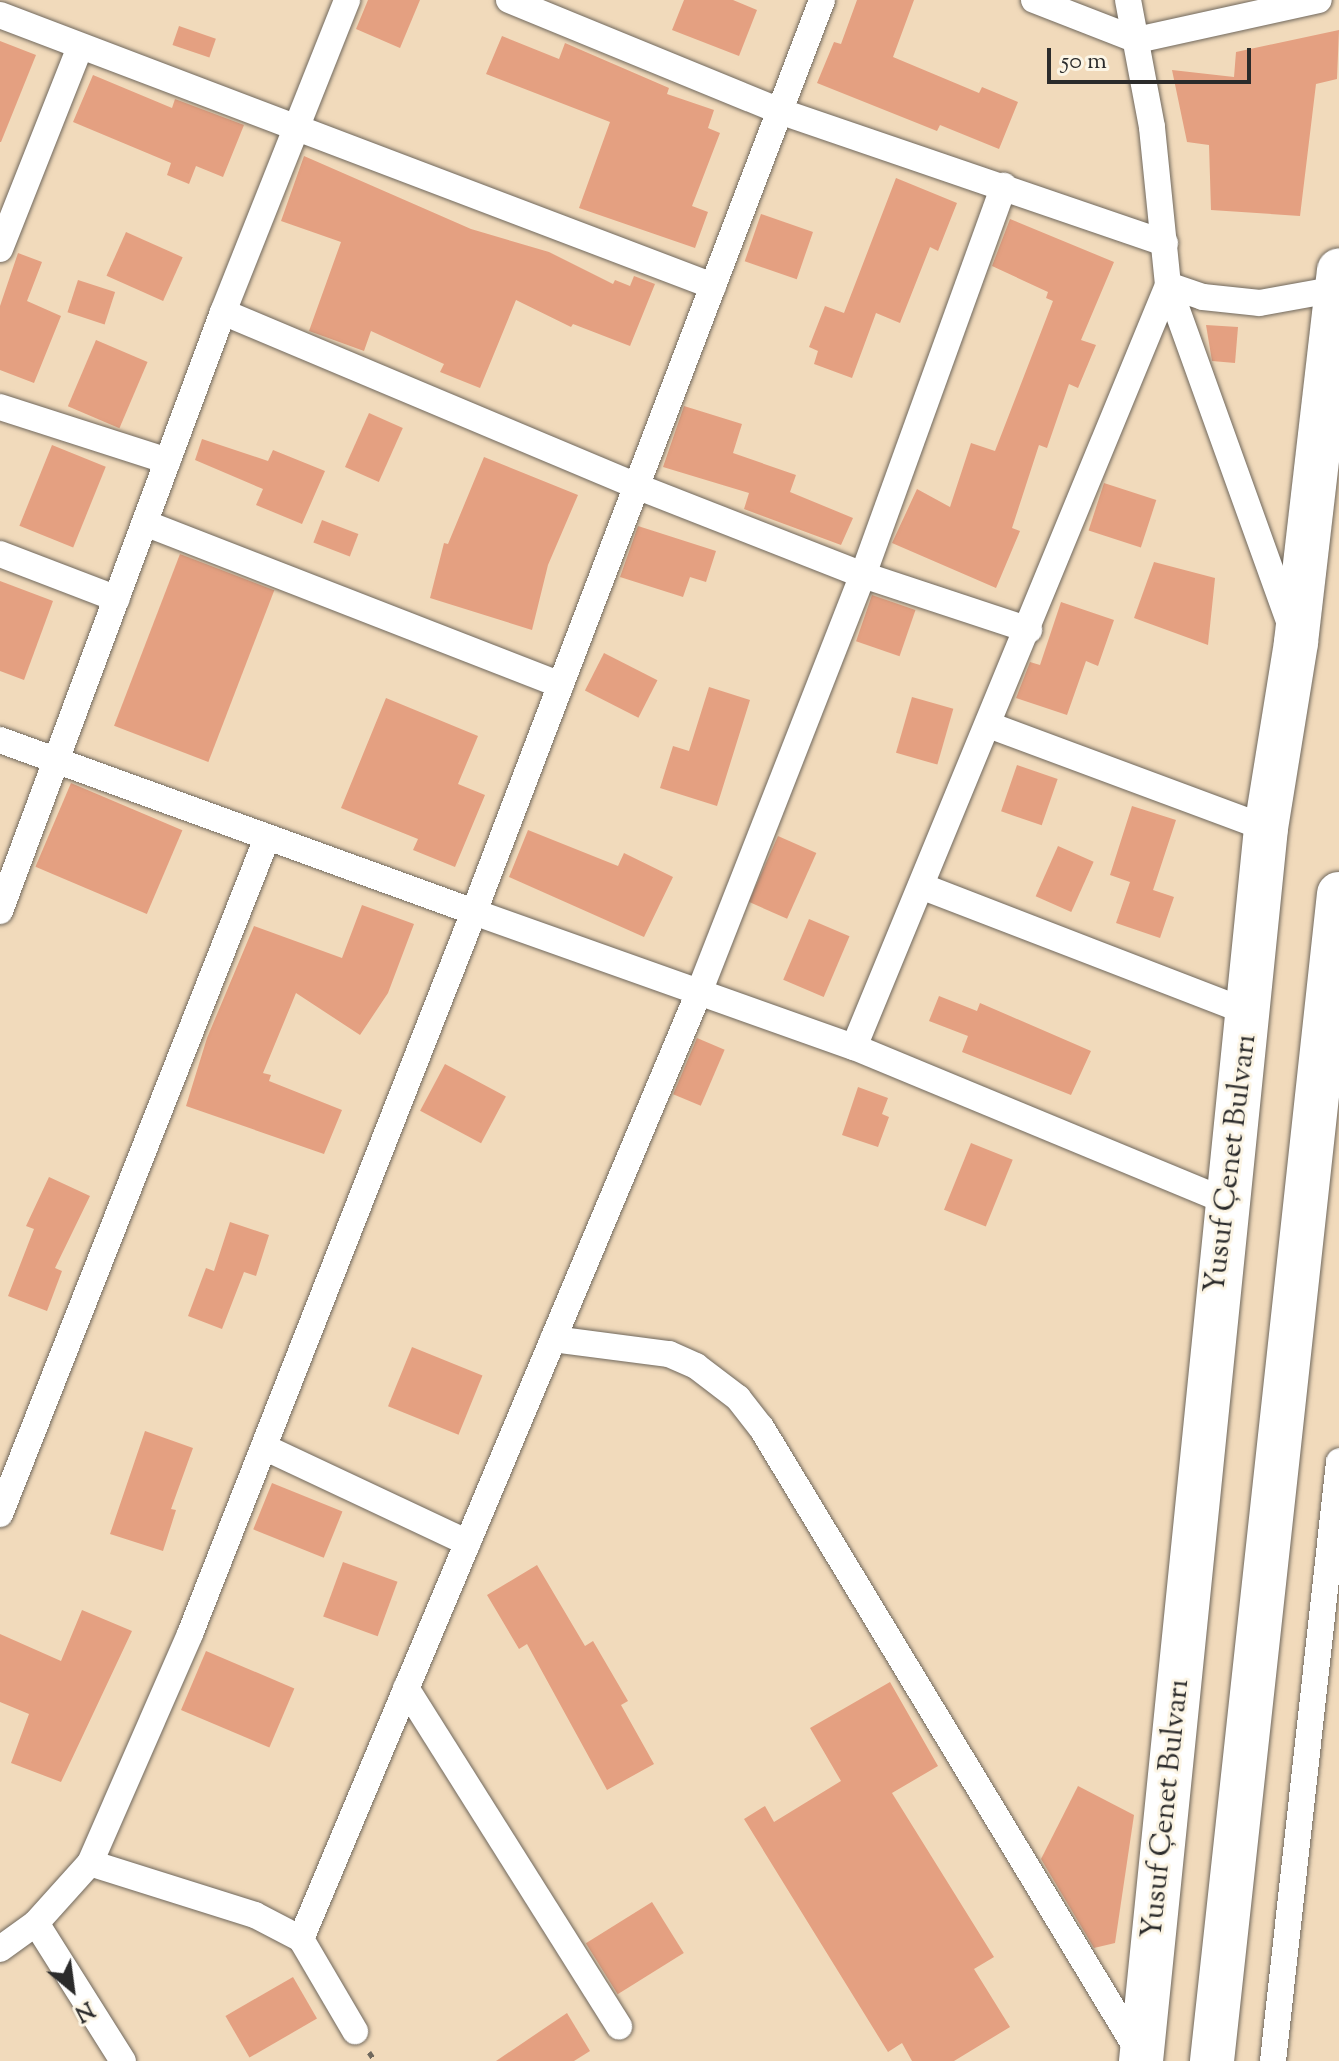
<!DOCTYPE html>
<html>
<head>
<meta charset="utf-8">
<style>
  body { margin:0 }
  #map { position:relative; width:1339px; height:2061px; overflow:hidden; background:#f1dabb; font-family:"Sorts Mill Goudy",serif }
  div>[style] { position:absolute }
  .building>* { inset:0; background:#e4a081; transform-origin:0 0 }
  .path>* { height:5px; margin-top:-2.5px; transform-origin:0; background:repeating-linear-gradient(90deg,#70685d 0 6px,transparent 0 12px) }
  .roads { filter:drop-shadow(0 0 2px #70685d) drop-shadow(0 0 2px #70685d) }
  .street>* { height:26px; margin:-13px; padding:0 13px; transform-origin:13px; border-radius:13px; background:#fff }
  .highway>* { height:44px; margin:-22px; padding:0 22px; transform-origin:22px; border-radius:22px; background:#fff }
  span { translate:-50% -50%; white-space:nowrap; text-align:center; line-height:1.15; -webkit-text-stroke:6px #fcf5e5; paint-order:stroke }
  .street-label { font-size:30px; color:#2b2b2b }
  .north { position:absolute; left:32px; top:1949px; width:80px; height:80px; -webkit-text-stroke:6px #fcf5e5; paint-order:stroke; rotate:151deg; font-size:22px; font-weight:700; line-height:32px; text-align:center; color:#2b2b2b }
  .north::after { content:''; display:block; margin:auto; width:28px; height:36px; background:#2b2b2b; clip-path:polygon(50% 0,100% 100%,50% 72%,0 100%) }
  .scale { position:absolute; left:1047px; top:48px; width:204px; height:36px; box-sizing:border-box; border:4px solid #2b2b2b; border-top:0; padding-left:10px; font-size:24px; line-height:28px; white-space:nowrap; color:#2b2b2b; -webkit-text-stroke:6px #fcf5e5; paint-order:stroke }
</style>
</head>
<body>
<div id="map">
  <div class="building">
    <i style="clip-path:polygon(368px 0,420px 0,400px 48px,356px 29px)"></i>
    <i style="clip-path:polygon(684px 0,733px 0,757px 10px,739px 56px,672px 30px)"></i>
    <i style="clip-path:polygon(857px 0,914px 0,893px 57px,979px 93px,982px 87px,1018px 102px,999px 149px,940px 125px,937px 131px,817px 83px,834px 42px,841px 44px)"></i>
    <i style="left:179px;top:26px;width:39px;height:20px;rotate:19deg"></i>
    <i style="clip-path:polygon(1339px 30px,1337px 79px,1316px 84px,1300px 216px,1211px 210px,1209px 145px,1187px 142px,1172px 70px,1234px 77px,1236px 52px)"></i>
    <i style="clip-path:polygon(502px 36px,559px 59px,565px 43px,669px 88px,667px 94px,714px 110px,708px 128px,720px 133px,692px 206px,708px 212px,695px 248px,579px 208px,610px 122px,486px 74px)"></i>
    <i style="clip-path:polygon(0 41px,36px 55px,1px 142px,0 142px)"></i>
    <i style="clip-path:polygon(93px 75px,172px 108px,175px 99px,244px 125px,223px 177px,196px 166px,189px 184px,167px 175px,171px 163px,73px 122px)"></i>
    <i style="clip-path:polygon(304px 156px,471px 229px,549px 252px,613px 284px,615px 280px,630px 286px,634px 276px,655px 284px,630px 346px,573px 324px,571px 327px,516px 300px,480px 388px,440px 372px,444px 364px,371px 331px,364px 351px,309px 331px,341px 242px,281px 221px)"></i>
    <i style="clip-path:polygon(896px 178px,957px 203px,938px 251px,930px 247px,900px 323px,876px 313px,852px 378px,814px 364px,818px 351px,809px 347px,825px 306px,844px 313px)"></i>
    <i style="left:761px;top:214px;width:55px;height:50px;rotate:19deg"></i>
    <i style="clip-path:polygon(1010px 219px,1114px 262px,1081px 340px,1096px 345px,1078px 388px,1069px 384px,1047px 448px,1039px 445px,1012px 528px,1020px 531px,996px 588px,892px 543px,917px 489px,950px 507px,971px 443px,995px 451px,1053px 301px,1046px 298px,1048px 292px,992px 266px)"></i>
    <i style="left:126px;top:232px;width:62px;height:48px;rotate:24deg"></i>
    <i style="clip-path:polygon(18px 253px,42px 262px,27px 301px,61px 316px,34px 383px,0 370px,0 306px)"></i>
    <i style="left:78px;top:280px;width:39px;height:34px;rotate:18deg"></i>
    <i style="clip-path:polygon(1206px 325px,1238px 327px,1235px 363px,1212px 361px)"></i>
    <i style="left:96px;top:340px;width:56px;height:72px;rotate:23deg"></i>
    <i style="clip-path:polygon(684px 406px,742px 424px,733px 453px,796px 475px,790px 492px,853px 518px,841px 545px,744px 509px,749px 493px,663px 467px)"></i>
    <i style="left:369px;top:413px;width:37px;height:59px;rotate:24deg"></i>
    <i style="clip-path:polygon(202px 439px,268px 461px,273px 450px,325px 471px,302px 524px,256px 505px,263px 489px,195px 460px)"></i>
    <i style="left:52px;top:445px;width:58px;height:87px;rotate:22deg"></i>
    <i style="clip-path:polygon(484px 457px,578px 495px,548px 565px,532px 630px,430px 598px,444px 543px,448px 544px)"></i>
    <i style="left:1104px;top:483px;width:55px;height:50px;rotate:18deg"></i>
    <i style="left:322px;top:520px;width:39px;height:24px;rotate:21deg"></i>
    <i style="clip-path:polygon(638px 526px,716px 551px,706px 582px,690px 577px,683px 597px,620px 577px)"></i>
    <i style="left:180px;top:554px;width:101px;height:184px;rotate:21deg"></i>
    <i style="clip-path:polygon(1154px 562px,1215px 578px,1208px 645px,1134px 618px)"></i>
    <i style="clip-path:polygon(0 581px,53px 601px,24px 680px,0 671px)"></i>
    <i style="left:872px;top:595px;width:46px;height:49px;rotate:19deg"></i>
    <i style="clip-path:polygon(1061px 602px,1114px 620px,1098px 666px,1086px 661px,1067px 715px,1016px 698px,1030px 662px,1040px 665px)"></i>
    <i style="left:604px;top:653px;width:60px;height:42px;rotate:27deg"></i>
    <i style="clip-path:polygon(709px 687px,750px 700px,717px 806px,660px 788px,673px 746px,689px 751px)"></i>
    <i style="left:912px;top:697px;width:43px;height:58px;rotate:16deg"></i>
    <i style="clip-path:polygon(386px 698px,478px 736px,458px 784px,485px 795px,455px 867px,413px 850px,418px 839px,341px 808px)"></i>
    <i style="left:1017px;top:765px;width:43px;height:49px;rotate:19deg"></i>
    <i style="left:71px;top:783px;width:121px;height:91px;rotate:23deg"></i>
    <i style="clip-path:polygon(1132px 806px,1176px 820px,1153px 890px,1174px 897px,1160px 938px,1116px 923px,1130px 882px,1110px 875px)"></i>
    <i style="clip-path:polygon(528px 830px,618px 866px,624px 853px,673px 877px,644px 937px,509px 877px)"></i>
    <i style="left:778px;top:836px;width:42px;height:72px;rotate:24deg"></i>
    <i style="left:1058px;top:846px;width:39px;height:55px;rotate:24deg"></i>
    <i style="clip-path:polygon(362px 905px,414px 924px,388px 993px,360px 1035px,296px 993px,263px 1073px,271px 1075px,269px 1081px,342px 1110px,324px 1154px,186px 1106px,207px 1038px,254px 926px,342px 958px)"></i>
    <i style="left:809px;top:919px;width:44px;height:66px;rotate:23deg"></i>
    <i style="clip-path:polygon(939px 996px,977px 1011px,980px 1003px,1091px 1051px,1071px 1095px,962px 1052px,968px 1036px,929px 1021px)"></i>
    <i style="left:697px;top:1038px;width:30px;height:61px;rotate:23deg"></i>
    <i style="left:445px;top:1064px;width:69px;height:53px;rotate:28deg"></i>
    <i style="clip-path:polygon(858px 1087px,888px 1098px,882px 1114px,889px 1117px,878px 1147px,842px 1135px)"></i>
    <i style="left:971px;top:1143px;width:45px;height:72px;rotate:22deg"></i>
    <i style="clip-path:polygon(49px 1177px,90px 1196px,55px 1268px,62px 1271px,47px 1311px,8px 1296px,34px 1229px,26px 1226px)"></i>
    <i style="clip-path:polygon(230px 1222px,269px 1235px,256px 1276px,244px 1272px,222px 1329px,188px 1316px,206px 1268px,214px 1271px)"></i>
    <i style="left:412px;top:1347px;width:76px;height:64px;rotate:22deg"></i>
    <i style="clip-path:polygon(145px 1431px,193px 1448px,171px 1509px,176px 1510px,163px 1551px,110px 1534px)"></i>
    <i style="left:272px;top:1483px;width:76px;height:50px;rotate:22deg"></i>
    <i style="left:343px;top:1562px;width:58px;height:58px;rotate:20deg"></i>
    <i style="clip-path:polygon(537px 1565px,585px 1646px,593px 1641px,628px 1701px,621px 1705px,654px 1764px,607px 1790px,527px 1644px,519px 1649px,487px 1595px)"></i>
    <i style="clip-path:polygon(82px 1610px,132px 1631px,61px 1782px,11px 1763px,29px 1714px,0 1702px,0 1634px,61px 1661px)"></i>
    <i style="left:206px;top:1651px;width:96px;height:64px;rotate:23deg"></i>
    <i style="clip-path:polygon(890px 1682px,938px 1766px,892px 1793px,994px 1957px,974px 1969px,1010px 2027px,954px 2061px,912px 2061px,902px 2043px,888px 2052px,744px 1819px,765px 1806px,774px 1822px,841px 1781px,810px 1728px)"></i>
    <i style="clip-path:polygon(1078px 1786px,1134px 1815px,1115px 1943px,1094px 1948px,1041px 1859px)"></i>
    <i style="left:652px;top:1902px;width:60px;height:78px;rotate:58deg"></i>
    <i style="left:293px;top:1977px;width:48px;height:78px;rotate:60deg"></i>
    <i style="clip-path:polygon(567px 2013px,590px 2051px,574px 2061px,496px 2061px)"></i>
  </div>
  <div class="path">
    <i style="left:369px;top:2052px;width:11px;rotate:56deg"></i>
  </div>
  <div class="roads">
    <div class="street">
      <i style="left:509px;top:0;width:292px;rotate:22.3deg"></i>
      <i style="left:779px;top:111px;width:408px;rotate:18.9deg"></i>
      <i style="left:1034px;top:0;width:110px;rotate:21.2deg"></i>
      <i style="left:1137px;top:40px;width:186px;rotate:-12.4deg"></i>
      <i style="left:0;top:15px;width:763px;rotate:20.81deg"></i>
      <i style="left:0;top:249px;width:217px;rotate:-68.4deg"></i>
      <i style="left:1168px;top:285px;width:363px;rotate:70.2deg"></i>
      <i style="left:1168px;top:285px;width:37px;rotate:19deg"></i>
      <i style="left:1203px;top:297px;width:57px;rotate:6deg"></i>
      <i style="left:1260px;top:303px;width:78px;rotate:-10.3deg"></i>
      <i style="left:223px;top:312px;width:448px;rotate:22.8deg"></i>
      <i style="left:636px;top:486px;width:244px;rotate:21.4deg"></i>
      <i style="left:863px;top:575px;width:175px;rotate:18.3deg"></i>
      <i style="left:0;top:407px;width:176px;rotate:17.8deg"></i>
      <i style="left:145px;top:523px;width:446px;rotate:21.3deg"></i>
      <i style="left:0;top:554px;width:125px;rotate:21deg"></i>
      <i style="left:989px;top:725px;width:296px;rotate:20.4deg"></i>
      <i style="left:0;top:740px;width:504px;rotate:19.94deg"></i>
      <i style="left:474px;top:912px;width:976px;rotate:-69.11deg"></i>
      <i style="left:921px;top:886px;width:353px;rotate:21.1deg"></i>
      <i style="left:0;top:911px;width:639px;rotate:-69.58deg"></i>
      <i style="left:223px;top:312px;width:336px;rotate:-68.3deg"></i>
      <i style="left:854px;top:1047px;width:824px;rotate:-67.6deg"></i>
      <i style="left:1168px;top:285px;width:159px;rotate:-95.8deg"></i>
      <i style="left:1152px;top:127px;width:129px;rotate:-100.7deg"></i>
      <i style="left:553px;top:1339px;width:117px;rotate:7.4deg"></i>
      <i style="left:669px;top:1354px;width:30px;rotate:24deg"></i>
      <i style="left:696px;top:1366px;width:53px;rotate:37.3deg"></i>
      <i style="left:738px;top:1398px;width:37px;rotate:52deg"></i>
      <i style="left:761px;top:1427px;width:733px;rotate:58.85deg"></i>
      <i style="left:264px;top:1447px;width:225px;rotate:25.2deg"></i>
      <i style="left:0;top:1514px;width:727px;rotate:-68.45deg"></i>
      <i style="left:406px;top:1688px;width:400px;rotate:57.8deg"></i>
      <i style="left:90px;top:1863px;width:173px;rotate:17.5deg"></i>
      <i style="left:255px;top:1915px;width:52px;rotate:27.6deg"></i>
      <i style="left:301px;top:1939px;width:107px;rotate:59.6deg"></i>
      <i style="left:36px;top:1923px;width:163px;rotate:57.8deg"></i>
      <i style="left:301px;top:1939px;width:1029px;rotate:-67.2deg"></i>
      <i style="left:700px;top:990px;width:446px;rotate:-68.6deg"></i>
      <i style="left:863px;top:575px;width:414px;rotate:-70.1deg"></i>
      <i style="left:0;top:1949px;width:44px;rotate:-35.8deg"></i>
      <i style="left:36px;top:1923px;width:81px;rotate:-48deg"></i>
      <i style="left:90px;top:1863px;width:250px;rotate:-66.4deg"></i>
      <i style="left:190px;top:1634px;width:776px;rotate:-68.53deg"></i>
      <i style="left:474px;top:912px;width:403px;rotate:19.6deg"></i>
      <i style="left:854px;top:1047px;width:403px;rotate:22.5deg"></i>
      <i style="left:1273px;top:2061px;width:603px;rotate:-83.71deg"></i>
    </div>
    <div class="highway">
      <i style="left:1141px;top:2061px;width:1239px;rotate:-84.21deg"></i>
      <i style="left:1266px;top:828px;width:188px;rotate:-80.8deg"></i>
      <i style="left:1296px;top:642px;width:374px;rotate:-83.4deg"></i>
      <i style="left:1212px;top:2061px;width:1174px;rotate:-83.79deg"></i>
    </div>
  </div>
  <div class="street-label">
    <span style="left:1232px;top:1164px;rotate:-83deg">Yusuf Çenet Bulvarı</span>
    <span style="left:1167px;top:1809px;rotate:-84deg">Yusuf Çenet Bulvarı</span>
  </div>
  <div class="north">N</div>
  <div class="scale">50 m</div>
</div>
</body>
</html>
